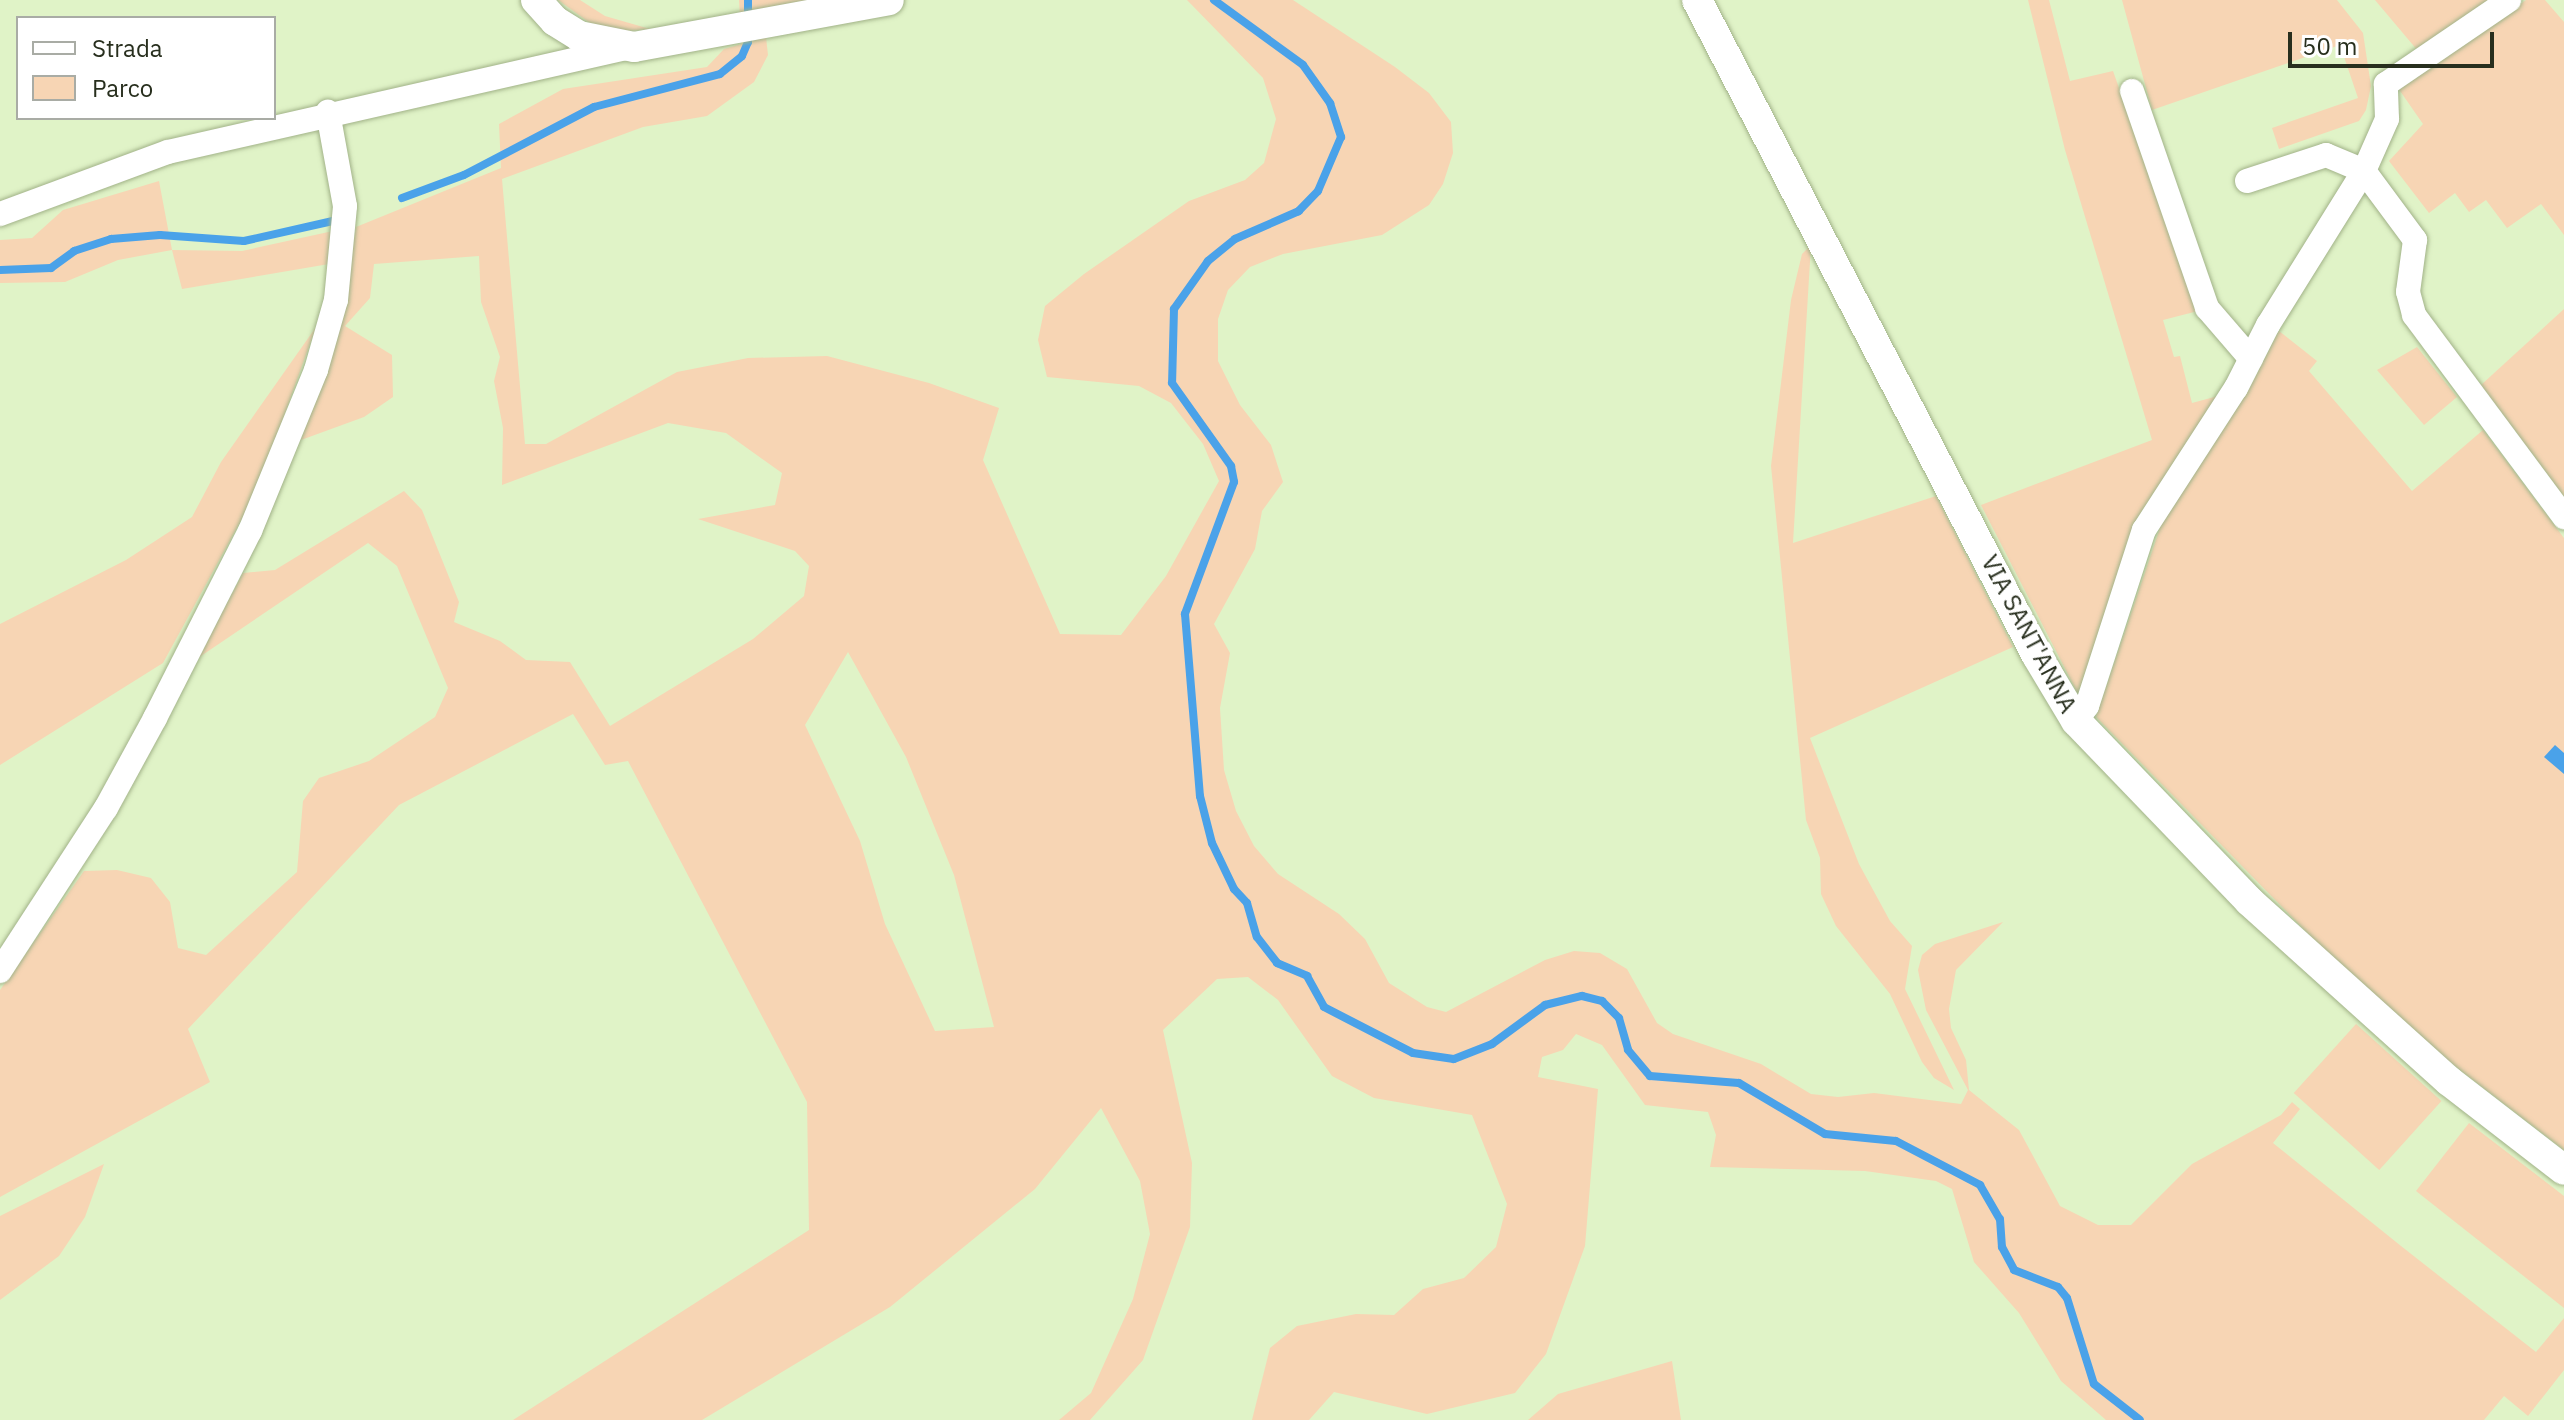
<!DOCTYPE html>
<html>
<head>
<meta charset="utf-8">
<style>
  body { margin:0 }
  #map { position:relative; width:2564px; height:1420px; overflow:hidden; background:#e0f3c7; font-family:"IBM Plex Sans",sans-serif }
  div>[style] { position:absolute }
  .green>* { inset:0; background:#f7d5b4; transform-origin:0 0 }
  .water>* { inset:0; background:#4aa2e9 }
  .stream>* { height:8px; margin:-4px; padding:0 4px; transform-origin:4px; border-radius:4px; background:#4aa2e9 }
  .roads { filter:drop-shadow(0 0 2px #a1b288) drop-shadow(0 0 2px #a1b288) }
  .minor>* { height:24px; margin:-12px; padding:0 12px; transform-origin:12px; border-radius:12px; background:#fff }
  .tertiary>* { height:30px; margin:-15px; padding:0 15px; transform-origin:15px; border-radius:15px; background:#fff }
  span { translate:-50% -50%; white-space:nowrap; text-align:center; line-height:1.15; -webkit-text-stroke:8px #fff; paint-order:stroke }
  .street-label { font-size:24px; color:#282f1e }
  .legend { position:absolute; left:16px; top:16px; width:260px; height:104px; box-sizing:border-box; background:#fff; border:2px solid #a9aca5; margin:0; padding:10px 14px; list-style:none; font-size:24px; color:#282f1e }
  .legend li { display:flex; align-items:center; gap:16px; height:40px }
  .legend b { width:40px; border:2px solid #a9aca5 }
  .scale { position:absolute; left:2288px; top:32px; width:206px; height:36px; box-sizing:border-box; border:4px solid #282f1e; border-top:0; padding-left:10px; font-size:24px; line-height:28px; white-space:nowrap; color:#282f1e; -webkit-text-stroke:6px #fff; paint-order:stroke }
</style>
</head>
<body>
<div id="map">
  <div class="green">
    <i style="clip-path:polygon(558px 0,580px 0,605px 16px,650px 29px,627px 31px,590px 23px)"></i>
    <i style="clip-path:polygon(739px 0,834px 0,740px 17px)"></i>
    <i style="clip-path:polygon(evenodd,1187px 0,1293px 0,1395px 67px,1429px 93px,1451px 122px,1453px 153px,1443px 184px,1429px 205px,1382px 235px,1283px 254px,1250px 267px,1228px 290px,1218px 319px,1218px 361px,1240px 405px,1271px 445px,1283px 482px,1262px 511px,1255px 549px,1214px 624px,1230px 653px,1220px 708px,1224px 770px,1236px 811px,1254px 846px,1278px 874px,1339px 914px,1365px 939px,1389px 983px,1427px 1007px,1446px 1012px,1545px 960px,1574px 951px,1600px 953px,1627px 969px,1657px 1023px,1673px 1034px,1761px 1064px,1811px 1094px,1838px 1097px,1874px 1093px,1961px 1104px,1968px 1090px,1926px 1010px,1918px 970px,1922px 955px,1935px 944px,2003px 922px,1956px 970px,1949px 1009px,1951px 1028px,1966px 1060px,1969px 1090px,2019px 1130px,2060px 1206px,2098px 1225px,2131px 1225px,2192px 1164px,2281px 1115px,2292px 1102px,2300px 1109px,2273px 1143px,2401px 1246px,2536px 1352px,2564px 1318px,2564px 1370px,2528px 1416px,2504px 1396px,2484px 1420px,2106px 1420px,2061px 1381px,2019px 1313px,1974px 1262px,1952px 1189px,1936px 1181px,1865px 1171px,1710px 1167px,1716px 1135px,1708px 1112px,1645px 1105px,1602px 1045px,1576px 1034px,1563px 1050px,1542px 1057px,1538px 1077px,1598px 1089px,1585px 1246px,1546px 1354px,1515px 1393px,1427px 1414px,1334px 1392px,1309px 1420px,1252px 1420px,1270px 1348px,1297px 1326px,1356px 1314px,1394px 1315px,1423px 1289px,1464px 1278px,1496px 1247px,1507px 1204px,1472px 1115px,1374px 1098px,1332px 1076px,1278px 1000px,1248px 977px,1217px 979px,1163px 1030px,1192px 1163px,1190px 1227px,1143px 1360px,1090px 1420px,1059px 1420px,1091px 1393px,1133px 1299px,1150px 1234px,1140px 1181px,1101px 1108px,1035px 1189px,890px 1307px,702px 1420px,513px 1420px,809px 1230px,807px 1102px,628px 761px,605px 765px,573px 714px,399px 805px,188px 1029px,210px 1082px,0 1197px,0 990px,84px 871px,117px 870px,151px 878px,170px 902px,178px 948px,206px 955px,297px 872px,303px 801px,319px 778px,369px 761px,435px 717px,448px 688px,397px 566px,368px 543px,198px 658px,243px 573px,275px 570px,404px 491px,422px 510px,459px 602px,454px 622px,500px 641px,526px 660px,570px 662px,610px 726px,753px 639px,804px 596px,809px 566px,795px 551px,698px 519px,775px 505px,782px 473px,726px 433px,668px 423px,502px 485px,503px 428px,494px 381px,500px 357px,481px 302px,479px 256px,374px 264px,370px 298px,345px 326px,392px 355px,393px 397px,364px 417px,301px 440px,337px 336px,356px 227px,501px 168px,499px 124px,563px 89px,707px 67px,724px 49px,766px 37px,768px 55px,754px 82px,707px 116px,643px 127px,502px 179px,525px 444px,546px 444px,677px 372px,748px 358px,827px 356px,929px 383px,999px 408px,983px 460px,1060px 634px,1121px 635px,1166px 576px,1219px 481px,1203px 444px,1171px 403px,1139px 386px,1047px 377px,1038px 340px,1045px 306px,1084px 274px,1189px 201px,1245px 180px,1264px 163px,1276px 119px,1263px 78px,1187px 0,848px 652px,906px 757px,954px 875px,994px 1027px,935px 1031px,885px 924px,860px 841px,805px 725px,848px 652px)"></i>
    <i style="clip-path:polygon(2028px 0,2049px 0,2070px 81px,2113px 71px,2198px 311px,2163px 320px,2174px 357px,2180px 356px,2192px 403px,2218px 396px,2135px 522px,2078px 694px,1981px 505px,2152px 440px,2065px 150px)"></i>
    <i style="clip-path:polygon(2122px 0,2337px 0,2363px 33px,2371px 86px,2366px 110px,2359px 121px,2279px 149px,2272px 128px,2358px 98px,2340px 45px,2152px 110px)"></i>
    <i style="clip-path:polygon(2375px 0,2493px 0,2418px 51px)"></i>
    <i style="clip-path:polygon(2526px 0,2545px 0,2564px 22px,2564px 235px,2541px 204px,2507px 228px,2486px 200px,2469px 212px,2455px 193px,2429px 213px,2389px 161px,2423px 124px,2398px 88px)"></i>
    <i style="clip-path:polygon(159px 181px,172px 250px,242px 251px,333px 231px,329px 264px,182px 289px,172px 250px,118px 260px,65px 282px,0 283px,0 240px,32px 238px,63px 210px)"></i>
    <i style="clip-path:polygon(1811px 245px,1793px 543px,1936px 496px,2013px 647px,1810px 738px,1859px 864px,1890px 921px,1912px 946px,1905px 989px,1954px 1090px,1934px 1078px,1922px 1062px,1890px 994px,1836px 926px,1821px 894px,1820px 858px,1806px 820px,1771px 466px,1791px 300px,1802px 254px)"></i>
    <i style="clip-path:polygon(2564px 309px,2564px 497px,2481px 385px)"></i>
    <i style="clip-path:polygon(316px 327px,257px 491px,163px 663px,0 765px,0 624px,126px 560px,192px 517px,221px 462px)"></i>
    <i style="clip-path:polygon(2279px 331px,2317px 361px,2309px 371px,2412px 491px,2483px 430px,2564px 538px,2564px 1150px,2447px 1060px,2331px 957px,2096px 717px,2163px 519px,2249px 389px)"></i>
    <i style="clip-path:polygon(2417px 347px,2457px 397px,2424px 425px,2377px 370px)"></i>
    <i style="left:2356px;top:1024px;width:115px;height:93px;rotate:42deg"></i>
    <i style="clip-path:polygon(2469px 1123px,2564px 1196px,2564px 1308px,2416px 1191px)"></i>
    <i style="clip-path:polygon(104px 1164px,85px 1217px,59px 1256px,0 1300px,0 1216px)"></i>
    <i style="clip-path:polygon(1672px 1361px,1681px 1420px,1528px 1420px,1558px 1394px)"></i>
  </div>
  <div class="water">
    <i style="clip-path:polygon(2555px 745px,2564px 753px,2564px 774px,2544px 757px)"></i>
  </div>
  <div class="stream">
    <i style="left:1214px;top:0;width:110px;rotate:36.1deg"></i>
    <i style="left:1303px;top:65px;width:47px;rotate:54.6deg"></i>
    <i style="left:1330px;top:103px;width:36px;rotate:72deg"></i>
    <i style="left:1341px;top:137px;width:59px;rotate:113.1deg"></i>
    <i style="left:1318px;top:191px;width:28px;rotate:134deg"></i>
    <i style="left:1299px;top:211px;width:70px;rotate:156.4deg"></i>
    <i style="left:1235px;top:239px;width:35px;rotate:141deg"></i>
    <i style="left:1208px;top:261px;width:59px;rotate:125.3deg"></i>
    <i style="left:1174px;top:309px;width:74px;rotate:91.5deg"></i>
    <i style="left:1172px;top:383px;width:102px;rotate:54.6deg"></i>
    <i style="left:1231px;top:466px;width:16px;rotate:79deg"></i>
    <i style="left:1234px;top:482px;width:141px;rotate:110.4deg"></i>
    <i style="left:1185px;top:614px;width:183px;rotate:85.3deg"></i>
    <i style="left:1200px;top:796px;width:49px;rotate:75.7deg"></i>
    <i style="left:1212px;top:843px;width:51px;rotate:64.4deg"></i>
    <i style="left:1234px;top:889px;width:19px;rotate:47deg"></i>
    <i style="left:1247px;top:903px;width:35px;rotate:74deg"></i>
    <i style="left:1257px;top:937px;width:33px;rotate:52deg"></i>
    <i style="left:1277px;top:963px;width:33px;rotate:23deg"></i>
    <i style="left:1307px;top:976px;width:35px;rotate:61deg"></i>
    <i style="left:1324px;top:1007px;width:100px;rotate:27.3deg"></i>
    <i style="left:1413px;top:1053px;width:41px;rotate:8.3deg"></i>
    <i style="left:1454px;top:1059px;width:41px;rotate:-21.5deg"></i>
    <i style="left:1492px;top:1044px;width:66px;rotate:-36.3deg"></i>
    <i style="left:1545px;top:1005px;width:38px;rotate:-14deg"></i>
    <i style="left:1582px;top:996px;width:21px;rotate:14deg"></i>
    <i style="left:1602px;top:1001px;width:24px;rotate:45deg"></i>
    <i style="left:1619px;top:1018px;width:33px;rotate:74deg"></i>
    <i style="left:1628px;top:1050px;width:34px;rotate:50deg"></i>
    <i style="left:1650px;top:1076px;width:89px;rotate:4.5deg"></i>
    <i style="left:1739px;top:1083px;width:100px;rotate:30.7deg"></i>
    <i style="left:1825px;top:1134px;width:71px;rotate:5.6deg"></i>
    <i style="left:1896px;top:1141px;width:95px;rotate:27.6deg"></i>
    <i style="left:1980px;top:1185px;width:39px;rotate:60deg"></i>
    <i style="left:2000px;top:1219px;width:28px;rotate:86deg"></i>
    <i style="left:2002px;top:1247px;width:26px;rotate:62deg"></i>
    <i style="left:2014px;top:1270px;width:47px;rotate:21.1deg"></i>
    <i style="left:2058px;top:1287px;width:14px;rotate:51deg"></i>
    <i style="left:2067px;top:1298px;width:90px;rotate:72.6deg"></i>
    <i style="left:2094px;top:1384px;width:58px;rotate:38deg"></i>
    <i style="left:402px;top:198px;width:66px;rotate:-20.4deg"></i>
    <i style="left:464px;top:175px;width:147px;rotate:-27.6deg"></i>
    <i style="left:594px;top:107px;width:130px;rotate:-14.7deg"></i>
    <i style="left:720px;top:74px;width:28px;rotate:-39deg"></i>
    <i style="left:742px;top:56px;width:15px;rotate:-67deg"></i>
    <i style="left:748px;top:42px;width:42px;rotate:-90deg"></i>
    <i style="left:0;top:270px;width:51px;rotate:-2.2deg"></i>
    <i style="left:51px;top:268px;width:29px;rotate:-36deg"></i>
    <i style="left:74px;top:251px;width:39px;rotate:-18deg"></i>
    <i style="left:111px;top:239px;width:49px;rotate:-4.7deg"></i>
    <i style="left:160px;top:235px;width:84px;rotate:4.1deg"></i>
    <i style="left:244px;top:241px;width:91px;rotate:-12.7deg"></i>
  </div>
  <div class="roads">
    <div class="minor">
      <i style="left:2132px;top:91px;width:230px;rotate:70.9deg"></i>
      <i style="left:2207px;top:308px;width:67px;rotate:49.2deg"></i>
      <i style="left:2247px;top:181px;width:83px;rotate:-18.2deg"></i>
      <i style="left:2326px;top:155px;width:41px;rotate:22.8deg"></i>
      <i style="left:2364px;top:171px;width:86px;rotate:53.5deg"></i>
      <i style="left:2415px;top:240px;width:52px;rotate:97.7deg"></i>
      <i style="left:2408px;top:292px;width:24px;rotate:75deg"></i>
      <i style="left:2414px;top:315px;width:252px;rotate:53.4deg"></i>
      <i style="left:0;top:214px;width:179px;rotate:-20.3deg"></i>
      <i style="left:168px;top:152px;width:471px;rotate:-12.8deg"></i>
      <i style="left:2076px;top:721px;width:19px;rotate:-54deg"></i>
      <i style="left:2087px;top:706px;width:185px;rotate:-72.1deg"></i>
      <i style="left:2144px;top:530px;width:169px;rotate:-57.1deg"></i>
      <i style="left:2236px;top:388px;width:71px;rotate:-63.1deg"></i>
      <i style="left:2268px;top:325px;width:181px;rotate:-58.1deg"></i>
      <i style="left:2364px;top:171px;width:57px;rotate:-66.1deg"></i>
      <i style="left:2387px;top:119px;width:35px;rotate:-92deg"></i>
      <i style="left:2386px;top:84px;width:149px;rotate:-34.3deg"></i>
      <i style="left:0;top:971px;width:194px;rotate:-57deg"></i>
      <i style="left:106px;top:808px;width:102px;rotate:-61.4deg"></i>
      <i style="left:155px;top:718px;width:210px;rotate:-63.1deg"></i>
      <i style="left:250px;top:531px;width:174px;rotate:-67.7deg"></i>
      <i style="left:316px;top:370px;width:73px;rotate:-74.1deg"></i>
      <i style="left:336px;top:300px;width:94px;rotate:-84.5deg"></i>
      <i style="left:345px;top:206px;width:96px;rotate:-100.3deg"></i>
    </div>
    <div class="tertiary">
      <i style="left:536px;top:0;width:28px;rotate:48deg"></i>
      <i style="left:555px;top:21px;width:28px;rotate:32deg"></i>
      <i style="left:579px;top:36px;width:56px;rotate:11.3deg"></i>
      <i style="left:634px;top:47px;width:259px;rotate:-10.4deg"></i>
      <i style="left:1697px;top:0;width:739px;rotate:62.6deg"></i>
      <i style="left:2037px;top:656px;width:76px;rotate:59deg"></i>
      <i style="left:2076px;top:721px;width:250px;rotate:46.1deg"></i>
      <i style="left:2249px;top:901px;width:269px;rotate:42deg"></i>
      <i style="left:2449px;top:1081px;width:145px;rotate:37.7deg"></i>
    </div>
  </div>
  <div class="street-label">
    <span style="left:2029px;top:634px;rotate:62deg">VIA SANT'ANNA</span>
  </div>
  <ul class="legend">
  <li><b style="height:10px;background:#fff"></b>Strada</li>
  <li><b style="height:22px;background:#f7d5b4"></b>Parco</li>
  </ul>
  <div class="scale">50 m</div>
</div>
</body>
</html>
